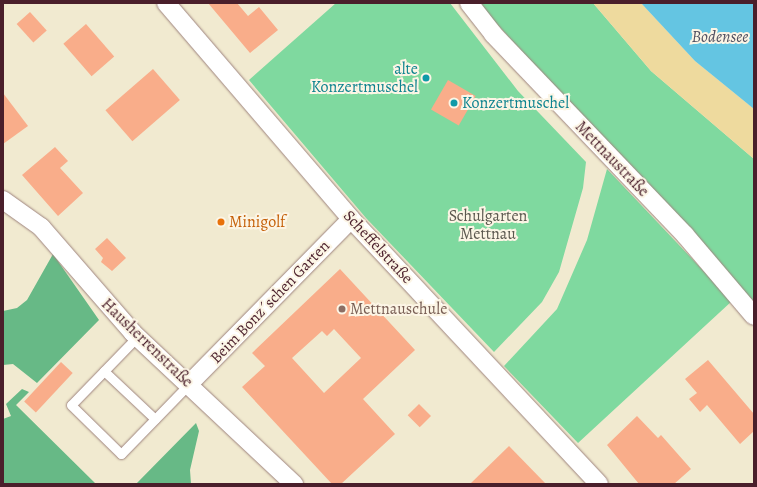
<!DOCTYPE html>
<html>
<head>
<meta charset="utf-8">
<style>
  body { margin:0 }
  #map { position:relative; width:757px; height:487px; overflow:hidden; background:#f1ead0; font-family:Alegreya,serif }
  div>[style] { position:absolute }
  .green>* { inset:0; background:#7fd99f }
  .forest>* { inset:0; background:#67b986 }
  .sand>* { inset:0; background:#eeda9e }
  .water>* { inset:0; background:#64c5e2 }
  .building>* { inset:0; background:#f9ad8a; transform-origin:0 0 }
  .roads { filter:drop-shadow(0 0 1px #9e847e) drop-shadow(0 0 1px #9e847e) }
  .service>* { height:9px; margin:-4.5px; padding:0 4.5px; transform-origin:4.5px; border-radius:4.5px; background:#fff }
  .minor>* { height:18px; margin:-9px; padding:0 9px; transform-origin:9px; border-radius:9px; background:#fff }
  .dots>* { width:11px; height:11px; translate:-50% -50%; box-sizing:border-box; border:2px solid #fcf5e5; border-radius:50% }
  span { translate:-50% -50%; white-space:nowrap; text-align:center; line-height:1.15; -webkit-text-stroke:4px #fcf5e5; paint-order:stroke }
  .culture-label { font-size:16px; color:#0d838f }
  .right { translate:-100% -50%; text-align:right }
  .left { translate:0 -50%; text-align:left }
  .street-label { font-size:16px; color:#4a1f2b }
  .park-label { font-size:16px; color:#5a574e }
  .food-label { font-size:16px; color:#c56008 }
  .education-label { font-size:16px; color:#785e54 }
  .water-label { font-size:17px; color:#525162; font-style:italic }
  .frame { position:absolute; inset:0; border:4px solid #4a1f2b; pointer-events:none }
</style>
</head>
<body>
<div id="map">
  <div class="green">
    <i style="clip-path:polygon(336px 3px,450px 3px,518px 91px,586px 162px,583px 188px,559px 272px,542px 302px,494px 352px,366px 218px,249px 80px)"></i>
    <i style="clip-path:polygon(478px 3px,593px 3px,651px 71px,754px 159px,754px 310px)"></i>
    <i style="clip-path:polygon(607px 169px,732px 301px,578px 443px,504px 366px,557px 309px,587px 240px)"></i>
  </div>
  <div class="forest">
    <i style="clip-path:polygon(53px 254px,99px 320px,37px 383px,13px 364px,3px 365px,3px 311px,17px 308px,27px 300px)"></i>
    <i style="clip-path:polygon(22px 389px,29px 392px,16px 405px,96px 484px,3px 484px,3px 419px,11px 416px,6px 404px)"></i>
    <i style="clip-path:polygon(196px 423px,199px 431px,190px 470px,191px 484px,136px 484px)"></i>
  </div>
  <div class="sand">
    <i style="clip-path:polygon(593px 3px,641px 3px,695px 61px,754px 109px,754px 159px,651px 71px)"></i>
  </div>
  <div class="water">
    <i style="clip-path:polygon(641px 3px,754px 3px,754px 109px,695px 61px)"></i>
  </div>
  <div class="building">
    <i style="clip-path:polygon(208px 3px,237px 3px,248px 16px,259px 7px,278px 30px,250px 53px)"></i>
    <i style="left:30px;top:12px;width:25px;height:18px;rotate:48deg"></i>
    <i style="left:86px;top:24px;width:43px;height:30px;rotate:49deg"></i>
    <i style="left:153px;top:69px;width:41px;height:63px;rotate:49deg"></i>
    <i style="left:448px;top:80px;width:32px;height:34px;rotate:30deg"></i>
    <i style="clip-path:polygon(3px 93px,28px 126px,3px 144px)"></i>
    <i style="clip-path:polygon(55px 147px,68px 161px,60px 168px,83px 193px,58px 216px,22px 175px)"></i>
    <i style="clip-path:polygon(107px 238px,126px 258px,112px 271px,101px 262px,103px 258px,95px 249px)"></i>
    <i style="clip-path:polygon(evenodd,340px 269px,415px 350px,363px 399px,395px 434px,341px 484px,332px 484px,242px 387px,265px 366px,252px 353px,340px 269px,334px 329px,361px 358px,324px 393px,292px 358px,322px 331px,327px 336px,334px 329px)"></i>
    <i style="clip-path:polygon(708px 360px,754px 414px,754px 431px,740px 444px,707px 405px,700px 412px,689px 399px,697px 393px,685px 379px)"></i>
    <i style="left:61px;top:362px;width:16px;height:54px;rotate:43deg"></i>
    <i style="left:419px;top:404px;width:17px;height:16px;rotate:45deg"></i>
    <i style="clip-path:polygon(637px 416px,658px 438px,661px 435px,691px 469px,674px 484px,639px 484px,607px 445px)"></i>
    <i style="clip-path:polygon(509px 446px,546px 484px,470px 484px)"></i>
  </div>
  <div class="roads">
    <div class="service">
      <i style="left:104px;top:371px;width:47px;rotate:-45.9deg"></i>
      <i style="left:155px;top:419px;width:70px;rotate:-136.7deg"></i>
      <i style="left:104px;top:371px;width:47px;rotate:134.1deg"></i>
      <i style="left:71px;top:405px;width:70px;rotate:44.4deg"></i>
      <i style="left:121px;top:454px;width:98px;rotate:-45.8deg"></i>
    </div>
    <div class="minor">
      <i style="left:166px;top:3px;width:284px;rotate:49.4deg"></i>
      <i style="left:351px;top:219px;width:363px;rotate:46.9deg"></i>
      <i style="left:469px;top:3px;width:39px;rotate:52deg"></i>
      <i style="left:493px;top:34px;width:278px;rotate:46.3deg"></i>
      <i style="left:685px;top:235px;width:106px;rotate:49.6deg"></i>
      <i style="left:3px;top:200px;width:47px;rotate:35.4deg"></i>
      <i style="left:41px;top:227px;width:140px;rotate:49deg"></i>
      <i style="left:133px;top:333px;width:221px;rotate:43.2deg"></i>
      <i style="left:189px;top:384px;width:231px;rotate:-45.5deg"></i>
    </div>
  </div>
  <div class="dots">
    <i style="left:426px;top:78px;background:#0f9aa8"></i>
    <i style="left:454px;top:103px;background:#0f9aa8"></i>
    <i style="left:221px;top:222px;background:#e8710a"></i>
    <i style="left:342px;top:309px;background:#8d6e63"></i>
  </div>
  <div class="culture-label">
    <span class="right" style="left:418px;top:78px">alte<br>Konzertmuschel</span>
    <span class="left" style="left:462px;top:103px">Konzertmuschel</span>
  </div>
  <div class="street-label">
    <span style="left:612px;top:159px;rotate:46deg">Mettnaustraße</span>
    <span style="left:378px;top:247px;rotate:47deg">Scheffelstraße</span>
    <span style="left:270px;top:302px;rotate:-46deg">Beim Bonz´schen Garten</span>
    <span style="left:147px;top:343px;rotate:44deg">Hausherrenstraße</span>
  </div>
  <div class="park-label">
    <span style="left:488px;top:225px">Schulgarten<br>Mettnau</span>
  </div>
  <div class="food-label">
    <span class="left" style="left:229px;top:222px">Minigolf</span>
  </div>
  <div class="education-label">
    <span class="left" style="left:350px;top:309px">Mettnauschule</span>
  </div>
  <div class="water-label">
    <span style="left:720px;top:37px">Bodensee</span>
  </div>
  <div class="frame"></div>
</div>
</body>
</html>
